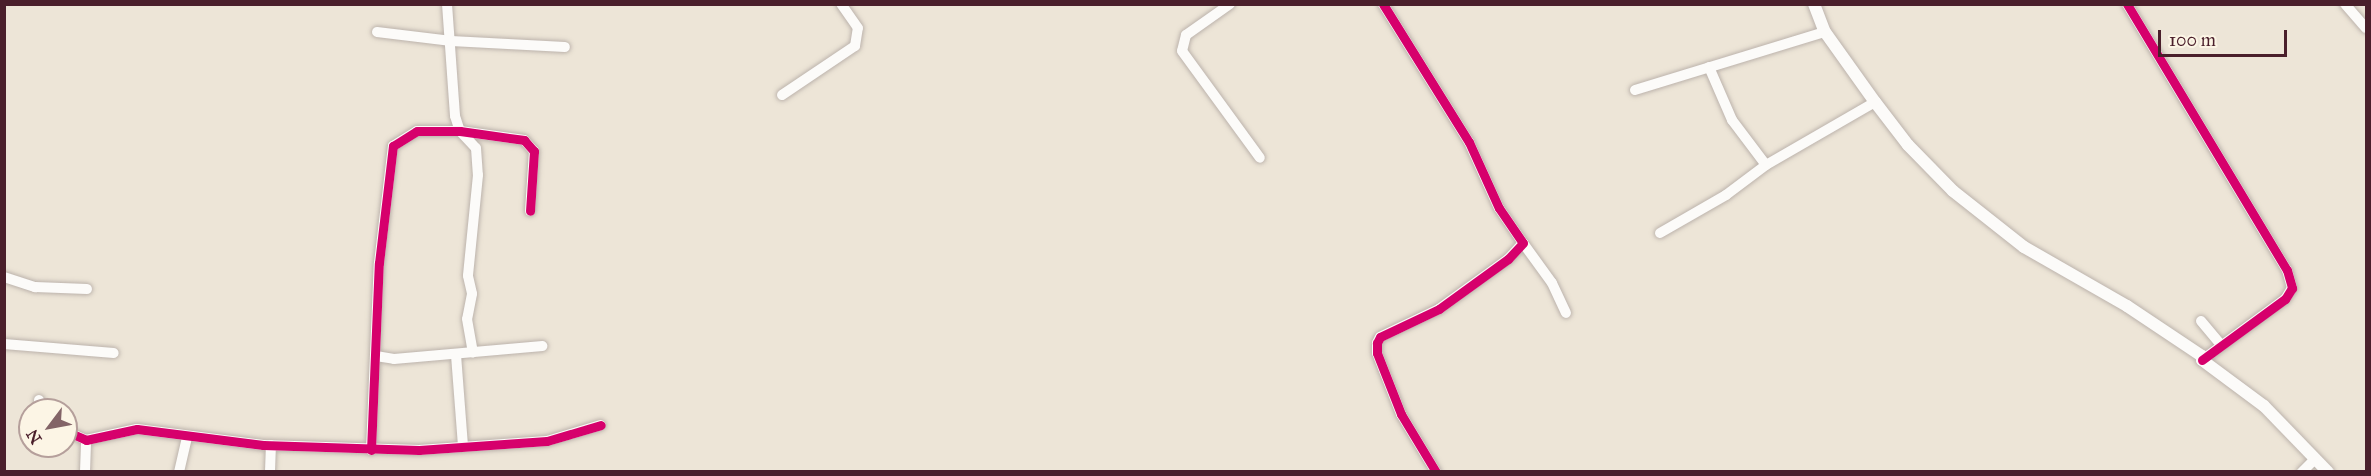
<!DOCTYPE html>
<html>
<head>
<meta charset="utf-8">
<style>
  body { margin:0 }
  #map { position:relative; width:2371px; height:476px; overflow:hidden; background:#ede5d7; font-family:"IM FELL Great Primer",serif }
  div>[style] { position:absolute }
  .roads { filter:drop-shadow(0 0 2px #bcb3ac) drop-shadow(0 0 2px #bcb3ac) }
  .minor>* { height:10px; margin:-5px; padding:0 5px; transform-origin:5px; border-radius:5px; background:#fcfbf9 }
  .major>* { height:12px; margin:-6px; padding:0 6px; transform-origin:6px; border-radius:6px; background:#fcfbf9 }
  .cycleway>* { height:9px; margin:-4.5px; padding:0 4.5px; transform-origin:4.5px; border-radius:4.5px; background:#d6006c }
  span { translate:-50% -50%; white-space:nowrap; text-align:center; line-height:1.15; -webkit-text-stroke:4.5px #fcf5e5; paint-order:stroke }
  .frame { position:absolute; inset:0; border:6px solid #4a1f2b; pointer-events:none }
  .north { position:absolute; left:18px; top:398px; width:60px; height:60px; box-sizing:border-box; background:#fcf5e5; border:2px solid #b59f9b; border-radius:50%; rotate:238deg; font-size:16px; font-weight:700; line-height:24px; text-align:center; color:#4a1f2b }
  .north::after { content:''; display:block; margin:auto; width:21px; height:27px; background:#836467; clip-path:polygon(50% 0,100% 100%,50% 72%,0 100%) }
  .scale { position:absolute; left:2158px; top:30px; width:129px; height:27px; box-sizing:border-box; border:3px solid #4a1f2b; border-top:0; padding-left:8px; font-size:18px; line-height:21px; white-space:nowrap; color:#4a1f2b; -webkit-text-stroke:4px #fcf5e5; paint-order:stroke }
</style>
</head>
<body>
<div id="map">
  <div class="roads">
    <div class="minor">
      <i style="left:447px;top:4px;width:112px;rotate:85.9deg"></i>
      <i style="left:455px;top:116px;width:16px;rotate:72deg"></i>
      <i style="left:460px;top:131px;width:23px;rotate:47deg"></i>
      <i style="left:476px;top:148px;width:27px;rotate:86deg"></i>
      <i style="left:478px;top:175px;width:101px;rotate:95.7deg"></i>
      <i style="left:468px;top:276px;width:18px;rotate:77deg"></i>
      <i style="left:472px;top:294px;width:25px;rotate:101deg"></i>
      <i style="left:467px;top:319px;width:34px;rotate:80deg"></i>
      <i style="left:1230px;top:4px;width:54px;rotate:144.8deg"></i>
      <i style="left:1186px;top:35px;width:16px;rotate:104deg"></i>
      <i style="left:1182px;top:51px;width:132px;rotate:53.9deg"></i>
      <i style="left:1383px;top:4px;width:163px;rotate:58.1deg"></i>
      <i style="left:1469px;top:142px;width:72px;rotate:65.6deg"></i>
      <i style="left:1499px;top:208px;width:42px;rotate:55.6deg"></i>
      <i style="left:1523px;top:243px;width:22px;rotate:133deg"></i>
      <i style="left:1508px;top:259px;width:85px;rotate:144.1deg"></i>
      <i style="left:1439px;top:309px;width:65px;rotate:154.6deg"></i>
      <i style="left:1380px;top:337px;width:7px;rotate:117deg"></i>
      <i style="left:1377px;top:343px;width:10px;rotate:90deg"></i>
      <i style="left:1377px;top:353px;width:66px;rotate:68.5deg"></i>
      <i style="left:1401px;top:414px;width:68px;rotate:58.9deg"></i>
      <i style="left:2127px;top:4px;width:310px;rotate:59deg"></i>
      <i style="left:2287px;top:270px;width:19px;rotate:74deg"></i>
      <i style="left:2292px;top:288px;width:13px;rotate:122deg"></i>
      <i style="left:2285px;top:299px;width:103px;rotate:143.7deg"></i>
      <i style="left:2345px;top:4px;width:32px;rotate:49deg"></i>
      <i style="left:377px;top:32px;width:75px;rotate:6.9deg"></i>
      <i style="left:451px;top:41px;width:114px;rotate:3deg"></i>
      <i style="left:1709px;top:67px;width:58px;rotate:66.5deg"></i>
      <i style="left:1732px;top:120px;width:56px;rotate:52.9deg"></i>
      <i style="left:1635px;top:90px;width:199px;rotate:-17deg"></i>
      <i style="left:782px;top:95px;width:88px;rotate:-33.9deg"></i>
      <i style="left:855px;top:46px;width:18px;rotate:-81deg"></i>
      <i style="left:858px;top:28px;width:29px;rotate:-125deg"></i>
      <i style="left:1660px;top:233px;width:76px;rotate:-29.9deg"></i>
      <i style="left:1726px;top:195px;width:50px;rotate:-36.9deg"></i>
      <i style="left:1766px;top:165px;width:126px;rotate:-30deg"></i>
      <i style="left:1523px;top:243px;width:49px;rotate:54.1deg"></i>
      <i style="left:1552px;top:283px;width:33px;rotate:65deg"></i>
      <i style="left:4px;top:277px;width:33px;rotate:18deg"></i>
      <i style="left:35px;top:287px;width:52px;rotate:2.2deg"></i>
      <i style="left:2201px;top:321px;width:31px;rotate:50deg"></i>
      <i style="left:4px;top:344px;width:110px;rotate:4.7deg"></i>
      <i style="left:456px;top:355px;width:91px;rotate:85.6deg"></i>
      <i style="left:376px;top:356px;width:18px;rotate:9deg"></i>
      <i style="left:394px;top:359px;width:149px;rotate:-5deg"></i>
      <i style="left:39px;top:400px;width:12px;rotate:59deg"></i>
      <i style="left:66px;top:431px;width:22px;rotate:24deg"></i>
      <i style="left:86px;top:440px;width:52px;rotate:-12.2deg"></i>
      <i style="left:137px;top:429px;width:127px;rotate:7.2deg"></i>
      <i style="left:263px;top:445px;width:156px;rotate:1.8deg"></i>
      <i style="left:419px;top:450px;width:128px;rotate:-4deg"></i>
      <i style="left:547px;top:441px;width:56px;rotate:-16.5deg"></i>
      <i style="left:371px;top:450px;width:187px;rotate:-87.6deg"></i>
      <i style="left:379px;top:263px;width:118px;rotate:-83.2deg"></i>
      <i style="left:393px;top:146px;width:28px;rotate:-32deg"></i>
      <i style="left:417px;top:131px;width:43px"></i>
      <i style="left:460px;top:131px;width:65px;rotate:8deg"></i>
      <i style="left:524px;top:140px;width:15px;rotate:48deg"></i>
      <i style="left:534px;top:151px;width:60px;rotate:93.8deg"></i>
      <i style="left:85px;top:472px;width:32px;rotate:-88deg"></i>
      <i style="left:179px;top:472px;width:35px;rotate:-77deg"></i>
      <i style="left:270px;top:472px;width:27px;rotate:-88deg"></i>
      <i style="left:2302px;top:472px;width:18px;rotate:-45deg"></i>
    </div>
    <div class="major">
      <i style="left:1814px;top:4px;width:30px;rotate:69deg"></i>
      <i style="left:1825px;top:32px;width:86px;rotate:54.5deg"></i>
      <i style="left:1875px;top:102px;width:54px;rotate:52.5deg"></i>
      <i style="left:1908px;top:145px;width:64px;rotate:45.6deg"></i>
      <i style="left:1953px;top:191px;width:90px;rotate:38.3deg"></i>
      <i style="left:2024px;top:247px;width:119px;rotate:29.8deg"></i>
      <i style="left:2127px;top:306px;width:90px;rotate:33.7deg"></i>
      <i style="left:2202px;top:356px;width:4px;rotate:90deg"></i>
      <i style="left:2202px;top:360px;width:77px;rotate:36.6deg"></i>
      <i style="left:2264px;top:406px;width:92px;rotate:45.9deg"></i>
    </div>
  </div>
  <div class="cycleway">
    <i style="left:1383px;top:4px;width:163px;rotate:58.1deg"></i>
    <i style="left:1469px;top:142px;width:72px;rotate:65.6deg"></i>
    <i style="left:1499px;top:208px;width:42px;rotate:55.6deg"></i>
    <i style="left:1523px;top:243px;width:22px;rotate:133deg"></i>
    <i style="left:1508px;top:259px;width:85px;rotate:144.1deg"></i>
    <i style="left:1439px;top:309px;width:65px;rotate:154.6deg"></i>
    <i style="left:1380px;top:337px;width:7px;rotate:117deg"></i>
    <i style="left:1377px;top:343px;width:10px;rotate:90deg"></i>
    <i style="left:1377px;top:353px;width:66px;rotate:68.5deg"></i>
    <i style="left:1401px;top:414px;width:68px;rotate:58.9deg"></i>
    <i style="left:2127px;top:4px;width:310px;rotate:59deg"></i>
    <i style="left:2287px;top:270px;width:19px;rotate:74deg"></i>
    <i style="left:2292px;top:288px;width:13px;rotate:122deg"></i>
    <i style="left:2285px;top:299px;width:103px;rotate:143.7deg"></i>
    <i style="left:66px;top:431px;width:22px;rotate:24deg"></i>
    <i style="left:86px;top:440px;width:52px;rotate:-12.2deg"></i>
    <i style="left:137px;top:429px;width:127px;rotate:7.2deg"></i>
    <i style="left:263px;top:445px;width:156px;rotate:1.8deg"></i>
    <i style="left:419px;top:450px;width:128px;rotate:-4deg"></i>
    <i style="left:547px;top:441px;width:56px;rotate:-16.5deg"></i>
    <i style="left:371px;top:450px;width:187px;rotate:-87.6deg"></i>
    <i style="left:379px;top:263px;width:118px;rotate:-83.2deg"></i>
    <i style="left:393px;top:146px;width:28px;rotate:-32deg"></i>
    <i style="left:417px;top:131px;width:43px"></i>
    <i style="left:460px;top:131px;width:65px;rotate:8deg"></i>
    <i style="left:524px;top:140px;width:15px;rotate:48deg"></i>
    <i style="left:534px;top:151px;width:60px;rotate:93.8deg"></i>
  </div>
  <div class="frame"></div>
  <div class="north">N</div>
  <div class="scale">100 m</div>
</div>
</body>
</html>
